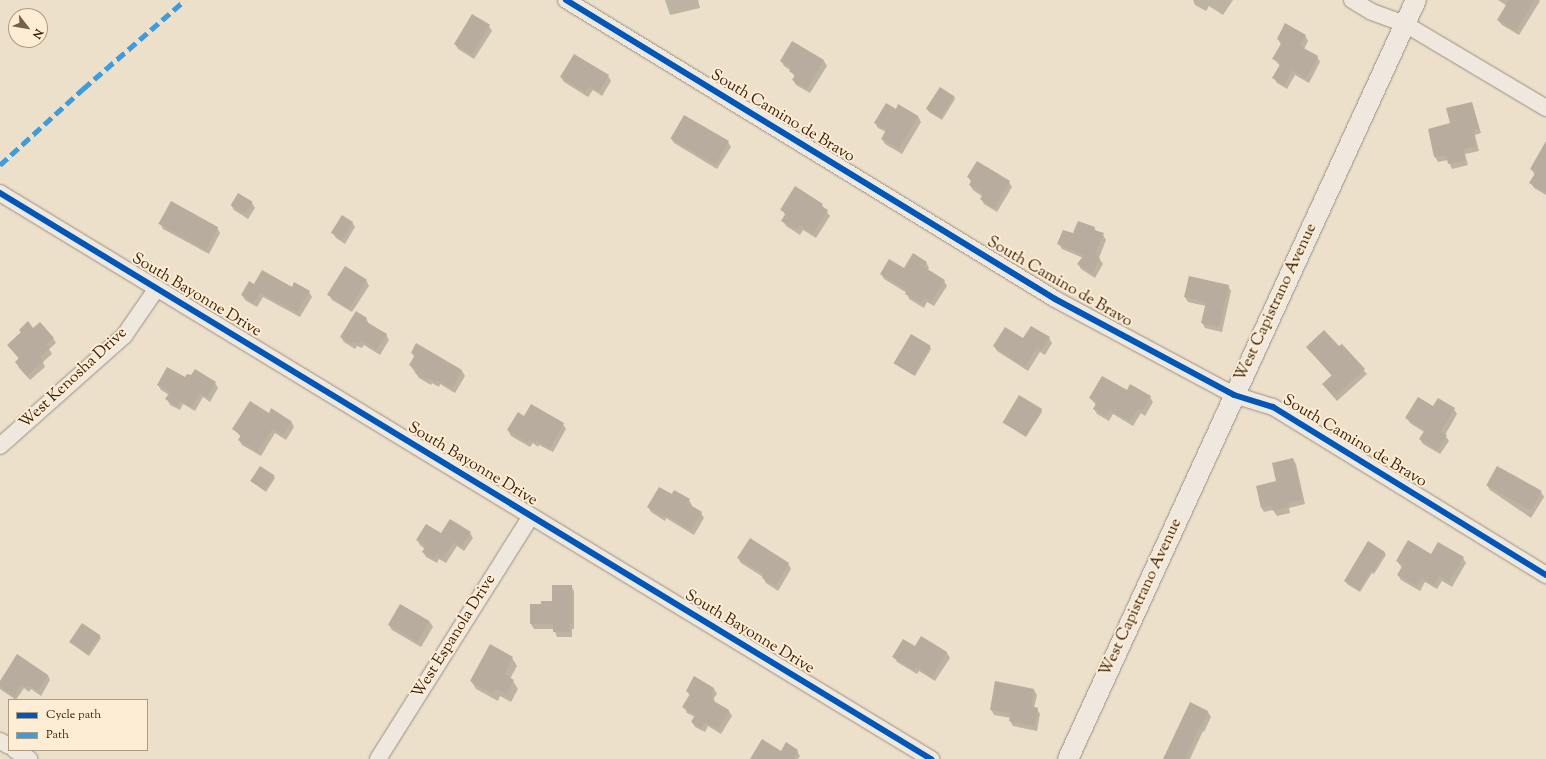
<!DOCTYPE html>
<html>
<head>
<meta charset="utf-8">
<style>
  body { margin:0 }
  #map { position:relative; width:1546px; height:759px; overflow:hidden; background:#ece0cb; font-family:"Sorts Mill Goudy",serif }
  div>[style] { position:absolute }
  .shadow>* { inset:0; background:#0003 }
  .building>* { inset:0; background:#b7ac9d; transform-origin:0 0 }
  .roads { filter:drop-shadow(0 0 1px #9a8f81) drop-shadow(0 0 1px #9a8f81) }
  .minor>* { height:16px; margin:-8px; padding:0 8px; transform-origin:8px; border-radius:8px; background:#efe8de }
  .tertiary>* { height:20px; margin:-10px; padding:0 10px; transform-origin:10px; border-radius:10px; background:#efe8de }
  .quiet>* { height:5px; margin-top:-2.5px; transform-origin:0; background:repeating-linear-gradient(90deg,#3e9bdd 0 10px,transparent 0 15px) }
  .cycleway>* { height:6px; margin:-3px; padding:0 3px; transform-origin:3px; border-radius:3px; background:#0057b8 }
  span { translate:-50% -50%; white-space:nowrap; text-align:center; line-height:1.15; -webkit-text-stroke:4px #fcedd4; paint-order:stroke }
  .street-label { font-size:16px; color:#381a05 }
  .legend { position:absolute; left:8px; top:699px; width:140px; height:52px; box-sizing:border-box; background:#fcedd4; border:1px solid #ae9981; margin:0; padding:5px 7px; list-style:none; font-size:12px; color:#381a05 }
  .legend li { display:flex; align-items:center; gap:8px; height:20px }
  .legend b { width:20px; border:1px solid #ae9981 }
  .north { position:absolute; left:8px; top:8px; width:40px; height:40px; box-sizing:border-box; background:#fcedd4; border:1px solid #ae9981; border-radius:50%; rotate:121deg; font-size:11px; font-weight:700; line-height:16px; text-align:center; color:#381a05 }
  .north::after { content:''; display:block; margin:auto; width:14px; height:18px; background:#775f4a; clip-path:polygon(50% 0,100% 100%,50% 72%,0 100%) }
</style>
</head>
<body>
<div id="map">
  <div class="shadow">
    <i style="clip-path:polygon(665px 0,698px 0,700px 8px,670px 15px)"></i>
    <i style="clip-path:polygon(1193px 0,1233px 0,1223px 15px,1209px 6px,1206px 11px,1195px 5px)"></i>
    <i style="clip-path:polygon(1498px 0,1539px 0,1540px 1px,1519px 35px,1502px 25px,1498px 20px,1507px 6px)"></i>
    <i style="clip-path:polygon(489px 26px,492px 31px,474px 59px,458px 49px,455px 44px)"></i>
    <i style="clip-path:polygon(1305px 35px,1308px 41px,1304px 49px,1317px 56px,1320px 62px,1309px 83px,1295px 75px,1287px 89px,1277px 83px,1274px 78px,1280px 66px,1274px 59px,1281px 45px,1278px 39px)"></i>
    <i style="clip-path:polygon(793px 42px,824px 61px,827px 66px,810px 93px,796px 85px,793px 80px,795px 77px,790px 70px,784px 66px,781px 61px)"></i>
    <i style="clip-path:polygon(608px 76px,611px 81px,602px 96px,593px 90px,588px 97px,564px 82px,561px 77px)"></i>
    <i style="clip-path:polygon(954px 96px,955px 99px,942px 120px,929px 112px,928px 110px)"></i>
    <i style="clip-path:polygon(1472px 103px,1481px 133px,1475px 135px,1479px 151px,1465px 154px,1468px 165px,1452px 169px,1448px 160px,1438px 162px,1435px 157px,1429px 130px,1451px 124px)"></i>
    <i style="clip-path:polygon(899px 105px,918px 116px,921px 122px,902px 154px,885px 144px,882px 139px,886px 132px,878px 128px,875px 123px,896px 110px)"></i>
    <i style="clip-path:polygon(671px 138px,728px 142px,731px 147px,717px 169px,674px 143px)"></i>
    <i style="clip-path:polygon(1546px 148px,1546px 195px,1534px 188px,1531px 183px,1535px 175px,1531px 169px)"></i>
    <i style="clip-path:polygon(977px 162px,1009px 182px,1012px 187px,997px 212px,984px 204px,981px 199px,983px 197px,973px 190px,970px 185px,971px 182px,968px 177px)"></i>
    <i style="clip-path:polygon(252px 203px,255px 208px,248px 219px,234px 210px,231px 205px)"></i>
    <i style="clip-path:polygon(822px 205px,830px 216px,816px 238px,803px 230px,800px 235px,786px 226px,783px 221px,786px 216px,782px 210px)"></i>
    <i style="clip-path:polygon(352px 222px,355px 227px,345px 244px,336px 238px,333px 233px)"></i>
    <i style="clip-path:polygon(160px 223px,217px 228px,220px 233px,209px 254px,163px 229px)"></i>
    <i style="clip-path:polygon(1094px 228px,1097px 232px,1103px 235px,1106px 240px,1099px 258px,1103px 264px,1095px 278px,1081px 269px,1078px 264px,1083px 258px,1062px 249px,1059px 244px,1073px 235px)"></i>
    <i style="clip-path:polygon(926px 262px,929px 268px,927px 271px,944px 281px,947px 286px,934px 306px,927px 302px,924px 308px,909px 299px,907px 293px,884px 279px,881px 274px,904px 269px)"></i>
    <i style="clip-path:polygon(366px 280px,369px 286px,352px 312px,332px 300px,329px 295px)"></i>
    <i style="clip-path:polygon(254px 285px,292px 288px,309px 292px,312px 297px,300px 317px,263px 297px,257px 307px,245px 300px,242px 295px)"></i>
    <i style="clip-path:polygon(1228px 286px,1231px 291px,1222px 332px,1205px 328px,1202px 322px,1206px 306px,1188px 302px,1185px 297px)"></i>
    <i style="clip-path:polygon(366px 318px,369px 324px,386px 334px,389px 340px,380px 355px,364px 345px,362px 348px,357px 346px,355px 349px,344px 342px,341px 337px)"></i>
    <i style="clip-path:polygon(33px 329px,53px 338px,56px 343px,49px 349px,52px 354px,43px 362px,45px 367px,30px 380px,19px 368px,16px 362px,19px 359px,8px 345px)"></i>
    <i style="clip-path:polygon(1049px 338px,1052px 343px,1045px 355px,1040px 352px,1028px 371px,997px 351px,994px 346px,1024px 340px)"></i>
    <i style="clip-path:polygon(1342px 345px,1367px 374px,1337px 401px,1326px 388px,1332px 376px,1307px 347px,1339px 348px)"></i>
    <i style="clip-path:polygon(930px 347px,931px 349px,915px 376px,895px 363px)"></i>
    <i style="clip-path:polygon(412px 353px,462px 371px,465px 376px,455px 393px,440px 384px,439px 387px,432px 383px,431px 385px,419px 378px,410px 365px,415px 358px)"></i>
    <i style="clip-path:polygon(191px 377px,215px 383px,218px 388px,210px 402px,203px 397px,195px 411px,183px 404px,180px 410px,170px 405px,167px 399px,169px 395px,161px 390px,158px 385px)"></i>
    <i style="clip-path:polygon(1127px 391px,1150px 397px,1153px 402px,1145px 416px,1141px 413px,1133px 426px,1113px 414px,1109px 421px,1097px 414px,1094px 409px,1096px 405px,1090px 398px)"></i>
    <i style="clip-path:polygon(1433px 408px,1454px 409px,1457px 414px,1445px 435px,1449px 441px,1440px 454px,1423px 444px,1420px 439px,1424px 432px,1410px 423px,1407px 418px)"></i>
    <i style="clip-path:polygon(1041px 410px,1042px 412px,1026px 437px,1003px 422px)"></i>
    <i style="clip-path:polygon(269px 414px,291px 421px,294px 427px,286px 440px,275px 433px,261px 456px,242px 445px,239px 440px,241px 437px,234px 429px)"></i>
    <i style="clip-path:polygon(524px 417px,563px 424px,566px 429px,553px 452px,539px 445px,538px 447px,533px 443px,530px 447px,511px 436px,508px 430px)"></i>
    <i style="clip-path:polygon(1293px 459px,1296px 464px,1305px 504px,1289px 508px,1290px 513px,1277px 516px,1273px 510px,1264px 512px,1261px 507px)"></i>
    <i style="clip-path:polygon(274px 476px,275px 478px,266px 492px,251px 481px)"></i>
    <i style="clip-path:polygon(1487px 485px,1541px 492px,1544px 497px,1531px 518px,1490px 490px)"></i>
    <i style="clip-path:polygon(672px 496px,689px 500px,692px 505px,691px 507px,701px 513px,704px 518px,694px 535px,666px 518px,665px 521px,651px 512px,648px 507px)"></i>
    <i style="clip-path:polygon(470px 533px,473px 538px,464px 551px,457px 546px,446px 563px,439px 559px,437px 563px,426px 557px,423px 552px,425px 549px,420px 545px,417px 540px,441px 535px)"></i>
    <i style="clip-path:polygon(1384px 552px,1386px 555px,1374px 574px,1372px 573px,1360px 592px,1347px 584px,1346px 581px)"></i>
    <i style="clip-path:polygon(1431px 555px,1463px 558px,1466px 563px,1452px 587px,1442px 581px,1437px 589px,1425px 582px,1420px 591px,1401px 580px,1398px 575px,1402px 568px,1397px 561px)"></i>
    <i style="clip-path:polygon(738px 558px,788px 563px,791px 569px,778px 591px,766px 583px,763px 577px,741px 563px)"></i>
    <i style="clip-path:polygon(571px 586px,574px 591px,574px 629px,572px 629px,572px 637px,557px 637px,554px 629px,534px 629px,531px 624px)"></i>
    <i style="clip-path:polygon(401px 605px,430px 622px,433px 627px,421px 647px,392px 630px,389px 625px)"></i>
    <i style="clip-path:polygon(99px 635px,101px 638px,89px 656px,71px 643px)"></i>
    <i style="clip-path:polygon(921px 637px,947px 653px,950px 658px,935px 681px,919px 671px,917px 674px,897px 662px,894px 657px,915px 647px)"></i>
    <i style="clip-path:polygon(512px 658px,517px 666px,510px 679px,513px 681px,518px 689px,511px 702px,500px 696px,498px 701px,476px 689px,471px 681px)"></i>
    <i style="clip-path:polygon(48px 675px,50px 680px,41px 696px,31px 689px,29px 692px,24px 688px,16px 700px,0 689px,0 682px)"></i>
    <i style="clip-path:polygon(714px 689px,717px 694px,714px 698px,715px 703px,729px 711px,732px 716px,721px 734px,708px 726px,705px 732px,695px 727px,692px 722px,695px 717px,687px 713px,684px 707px,690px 696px,687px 691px)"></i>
    <i style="clip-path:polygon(1034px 690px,1037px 695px,1034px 708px,1037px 709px,1040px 714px,1037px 731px,1013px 726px,1010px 721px,1011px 718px,994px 715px,991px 709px)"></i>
    <i style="clip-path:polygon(1190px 704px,1208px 712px,1211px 717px,1204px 732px,1203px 731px,1190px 759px,1164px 759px)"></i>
    <i style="clip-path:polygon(797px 751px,800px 756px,798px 759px,751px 759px)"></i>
  </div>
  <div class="building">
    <i style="clip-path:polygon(1509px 0,1534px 0,1516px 31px,1497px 20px)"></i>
    <i style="left:472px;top:14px;width:21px;height:35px;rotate:31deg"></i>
    <i style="clip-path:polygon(1285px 23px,1306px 35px,1300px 46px,1318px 56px,1306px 78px,1292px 70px,1284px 85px,1272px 78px,1281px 63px,1272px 59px,1282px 42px,1277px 39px)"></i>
    <i style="clip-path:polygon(792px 41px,824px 60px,807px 89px,792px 80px,795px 75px,789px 71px,791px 68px,780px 61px)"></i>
    <i style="clip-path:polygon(574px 54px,609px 75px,599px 92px,589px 86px,585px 92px,560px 77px)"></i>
    <i style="left:940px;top:87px;width:17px;height:26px;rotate:33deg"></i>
    <i style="clip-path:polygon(1472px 102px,1479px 128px,1473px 130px,1476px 146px,1463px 149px,1465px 160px,1448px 164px,1446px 155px,1434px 157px,1428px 129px,1450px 123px,1446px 108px)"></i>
    <i style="clip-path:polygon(886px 103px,896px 109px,898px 104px,918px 116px,899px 149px,881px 139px,886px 130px,874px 123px)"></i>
    <i style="left:684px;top:115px;width:52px;height:27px;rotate:30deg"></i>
    <i style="clip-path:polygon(1546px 141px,1546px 193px,1529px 183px,1536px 172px,1530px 169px)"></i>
    <i style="clip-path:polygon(977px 161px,1010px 181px,994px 208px,980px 199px,983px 194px,969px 185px,972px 180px,967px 177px)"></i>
    <i style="clip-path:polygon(795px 186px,823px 204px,821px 206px,828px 210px,813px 234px,800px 225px,797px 230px,781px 221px,786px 213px,780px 210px)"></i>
    <i style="left:238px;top:193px;width:17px;height:14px;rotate:31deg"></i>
    <i style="left:171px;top:201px;width:54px;height:26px;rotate:29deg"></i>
    <i style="left:342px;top:215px;width:13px;height:21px;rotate:32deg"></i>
    <i style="clip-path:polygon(1078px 221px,1095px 227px,1094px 230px,1104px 233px,1095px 255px,1100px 258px,1092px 273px,1077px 264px,1084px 255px,1057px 244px,1063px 230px,1073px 233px)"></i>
    <i style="clip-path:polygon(913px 253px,927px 262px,924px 267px,945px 280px,931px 302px,924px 297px,921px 303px,905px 294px,907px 290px,880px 274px,889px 259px,904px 268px)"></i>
    <i style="left:345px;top:266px;width:26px;height:34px;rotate:32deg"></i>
    <i style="clip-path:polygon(262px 270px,292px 287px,294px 282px,310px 291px,297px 312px,260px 293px,254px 303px,241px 295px,249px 281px,254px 284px)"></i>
    <i style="clip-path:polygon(1189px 276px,1229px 285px,1219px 327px,1201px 323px,1206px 302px,1184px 297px)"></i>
    <i style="clip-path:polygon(356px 311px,367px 318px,365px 321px,387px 334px,376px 350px,361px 340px,359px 344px,354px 341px,352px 344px,340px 337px)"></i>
    <i style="clip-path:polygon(28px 321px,33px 328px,40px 322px,54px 338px,46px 344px,50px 348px,40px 357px,43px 361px,27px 376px,15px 362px,19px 358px,7px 345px,21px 332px,19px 330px)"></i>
    <i style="clip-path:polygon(1031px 326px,1050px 337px,1042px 350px,1037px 347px,1025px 367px,993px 346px,1005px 327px,1023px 338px)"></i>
    <i style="clip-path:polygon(1324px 330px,1339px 346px,1342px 344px,1365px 369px,1334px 397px,1322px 384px,1332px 375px,1306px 347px)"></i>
    <i style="left:911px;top:334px;width:23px;height:34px;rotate:31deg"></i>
    <i style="clip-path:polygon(416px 343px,462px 370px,452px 388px,437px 380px,436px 382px,429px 378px,428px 380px,415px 373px,417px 370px,409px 365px,415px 355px,411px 353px)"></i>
    <i style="clip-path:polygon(167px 367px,185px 377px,187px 374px,191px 375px,195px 369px,216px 382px,207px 397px,200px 393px,192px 407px,180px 400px,177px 406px,165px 399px,170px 392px,157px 385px)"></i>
    <i style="clip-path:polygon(1102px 376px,1127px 390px,1130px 384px,1151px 396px,1142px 411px,1138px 409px,1130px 421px,1110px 410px,1106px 416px,1093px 409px,1097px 402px,1089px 398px)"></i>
    <i style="left:1019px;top:395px;width:27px;height:32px;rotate:31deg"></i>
    <i style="clip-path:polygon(1418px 397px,1433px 406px,1438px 398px,1455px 408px,1441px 431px,1447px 435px,1437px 450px,1419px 439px,1425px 430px,1405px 418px)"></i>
    <i style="clip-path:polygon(250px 401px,269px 413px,271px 408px,291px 421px,283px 435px,272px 429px,258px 452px,238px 440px,241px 435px,232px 429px)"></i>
    <i style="clip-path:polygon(531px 404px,564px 423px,550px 448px,536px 440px,535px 442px,530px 439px,527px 442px,507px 430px,518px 412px,524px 416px)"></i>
    <i style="clip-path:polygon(1293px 458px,1303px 499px,1287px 503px,1288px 507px,1273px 511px,1271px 505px,1261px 508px,1256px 486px,1276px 481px,1272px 463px)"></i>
    <i style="left:260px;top:466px;width:17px;height:18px;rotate:33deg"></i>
    <i style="left:1497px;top:466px;width:51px;height:22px;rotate:29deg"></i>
    <i style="clip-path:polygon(659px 487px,672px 494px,674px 490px,690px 499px,687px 503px,702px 512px,691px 530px,663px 514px,662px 516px,647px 507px)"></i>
    <i style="clip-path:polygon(450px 519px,471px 532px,461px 547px,454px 542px,442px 559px,436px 555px,433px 559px,422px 552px,426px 546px,416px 540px,426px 524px,441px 533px)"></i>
    <i style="clip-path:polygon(750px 538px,789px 563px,775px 586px,762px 578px,764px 574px,737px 558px)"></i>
    <i style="clip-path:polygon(1408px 540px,1431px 554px,1438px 542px,1464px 557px,1449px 582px,1439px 576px,1434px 585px,1422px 578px,1417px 586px,1397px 575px,1403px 565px,1396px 561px)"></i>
    <i style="clip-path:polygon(1368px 541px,1385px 552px,1373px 572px,1371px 571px,1359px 590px,1344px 581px)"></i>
    <i style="clip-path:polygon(552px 585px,572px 585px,572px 624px,570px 624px,570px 632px,553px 632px,553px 624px,530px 624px,530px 604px,541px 604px,541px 601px,552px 601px)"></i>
    <i style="left:400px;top:604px;width:34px;height:24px;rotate:30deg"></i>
    <i style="left:82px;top:623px;width:22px;height:23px;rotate:34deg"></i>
    <i style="clip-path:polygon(921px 636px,947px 652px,932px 677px,916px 667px,914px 670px,892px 657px,903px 639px,915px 646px)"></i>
    <i style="clip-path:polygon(490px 644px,513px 657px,504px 674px,514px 680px,506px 694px,496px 689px,493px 694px,470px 681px)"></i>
    <i style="clip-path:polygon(17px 654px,48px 675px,38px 691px,28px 685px,26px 687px,21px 684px,14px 696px,0 687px,0 681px)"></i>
    <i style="clip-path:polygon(694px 676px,714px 688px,711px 694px,714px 696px,712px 700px,729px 710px,718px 729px,705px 722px,701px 728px,691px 722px,695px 715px,682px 707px,690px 694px,686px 691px)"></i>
    <i style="clip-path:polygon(995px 681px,1034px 689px,1031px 706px,1038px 708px,1035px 726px,1009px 721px,1011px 713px,990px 710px)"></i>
    <i style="clip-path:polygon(1190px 702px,1208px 711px,1201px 727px,1200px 726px,1185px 759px,1163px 759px)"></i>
    <i style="clip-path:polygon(762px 739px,781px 751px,786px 742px,798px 750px,794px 759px,750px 759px)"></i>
  </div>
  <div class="roads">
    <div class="minor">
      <i style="left:566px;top:0;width:573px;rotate:31.44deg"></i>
      <i style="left:1055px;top:299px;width:203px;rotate:28.2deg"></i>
      <i style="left:1234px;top:395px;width:41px;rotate:17.1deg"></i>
      <i style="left:1273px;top:407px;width:321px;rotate:31.6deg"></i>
      <i style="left:1352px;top:0;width:23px;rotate:31deg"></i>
      <i style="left:1372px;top:12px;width:35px;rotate:20deg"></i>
      <i style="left:1405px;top:24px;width:164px;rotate:30.8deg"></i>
      <i style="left:0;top:193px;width:1090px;rotate:31.3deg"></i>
      <i style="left:0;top:446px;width:166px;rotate:-41.6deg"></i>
      <i style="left:124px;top:336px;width:58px;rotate:-55.5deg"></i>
      <i style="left:0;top:741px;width:10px;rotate:29deg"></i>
      <i style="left:15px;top:750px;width:17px;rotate:33deg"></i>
      <i style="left:378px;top:759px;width:287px;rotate:-57.8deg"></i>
    </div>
    <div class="tertiary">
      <i style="left:1068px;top:759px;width:835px;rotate:-65.37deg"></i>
    </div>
  </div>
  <div class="quiet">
    <i style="left:0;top:165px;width:113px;rotate:-42.5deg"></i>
    <i style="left:83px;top:89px;width:135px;rotate:-41.1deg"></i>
  </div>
  <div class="cycleway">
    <i style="left:566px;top:0;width:573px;rotate:31.44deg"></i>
    <i style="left:1055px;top:299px;width:203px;rotate:28.2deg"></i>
    <i style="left:1234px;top:395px;width:41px;rotate:17.1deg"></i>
    <i style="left:1273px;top:407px;width:321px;rotate:31.6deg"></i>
    <i style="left:0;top:193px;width:1090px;rotate:31.3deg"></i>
  </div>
  <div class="street-label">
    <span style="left:782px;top:117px;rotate:31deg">South Camino de Bravo</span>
    <span style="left:1059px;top:283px;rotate:30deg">South Camino de Bravo</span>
    <span style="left:196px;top:296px;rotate:31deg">South Bayonne Drive</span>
    <span style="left:1277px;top:303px;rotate:-65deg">West Capistrano Avenue</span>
    <span style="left:74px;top:379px;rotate:-43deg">West Kenosha Drive</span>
    <span style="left:1354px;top:442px;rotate:31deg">South Camino de Bravo</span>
    <span style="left:472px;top:465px;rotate:31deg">South Bayonne Drive</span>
    <span style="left:1142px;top:598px;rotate:-65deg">West Capistrano Avenue</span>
    <span style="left:749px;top:633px;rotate:31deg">South Bayonne Drive</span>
    <span style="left:455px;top:637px;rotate:-58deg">West Espanola Drive</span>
  </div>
  <ul class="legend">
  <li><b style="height:5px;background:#0057b8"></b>Cycle path</li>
  <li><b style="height:5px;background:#3e9bdd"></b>Path</li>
  </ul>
  <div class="north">N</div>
</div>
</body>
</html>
